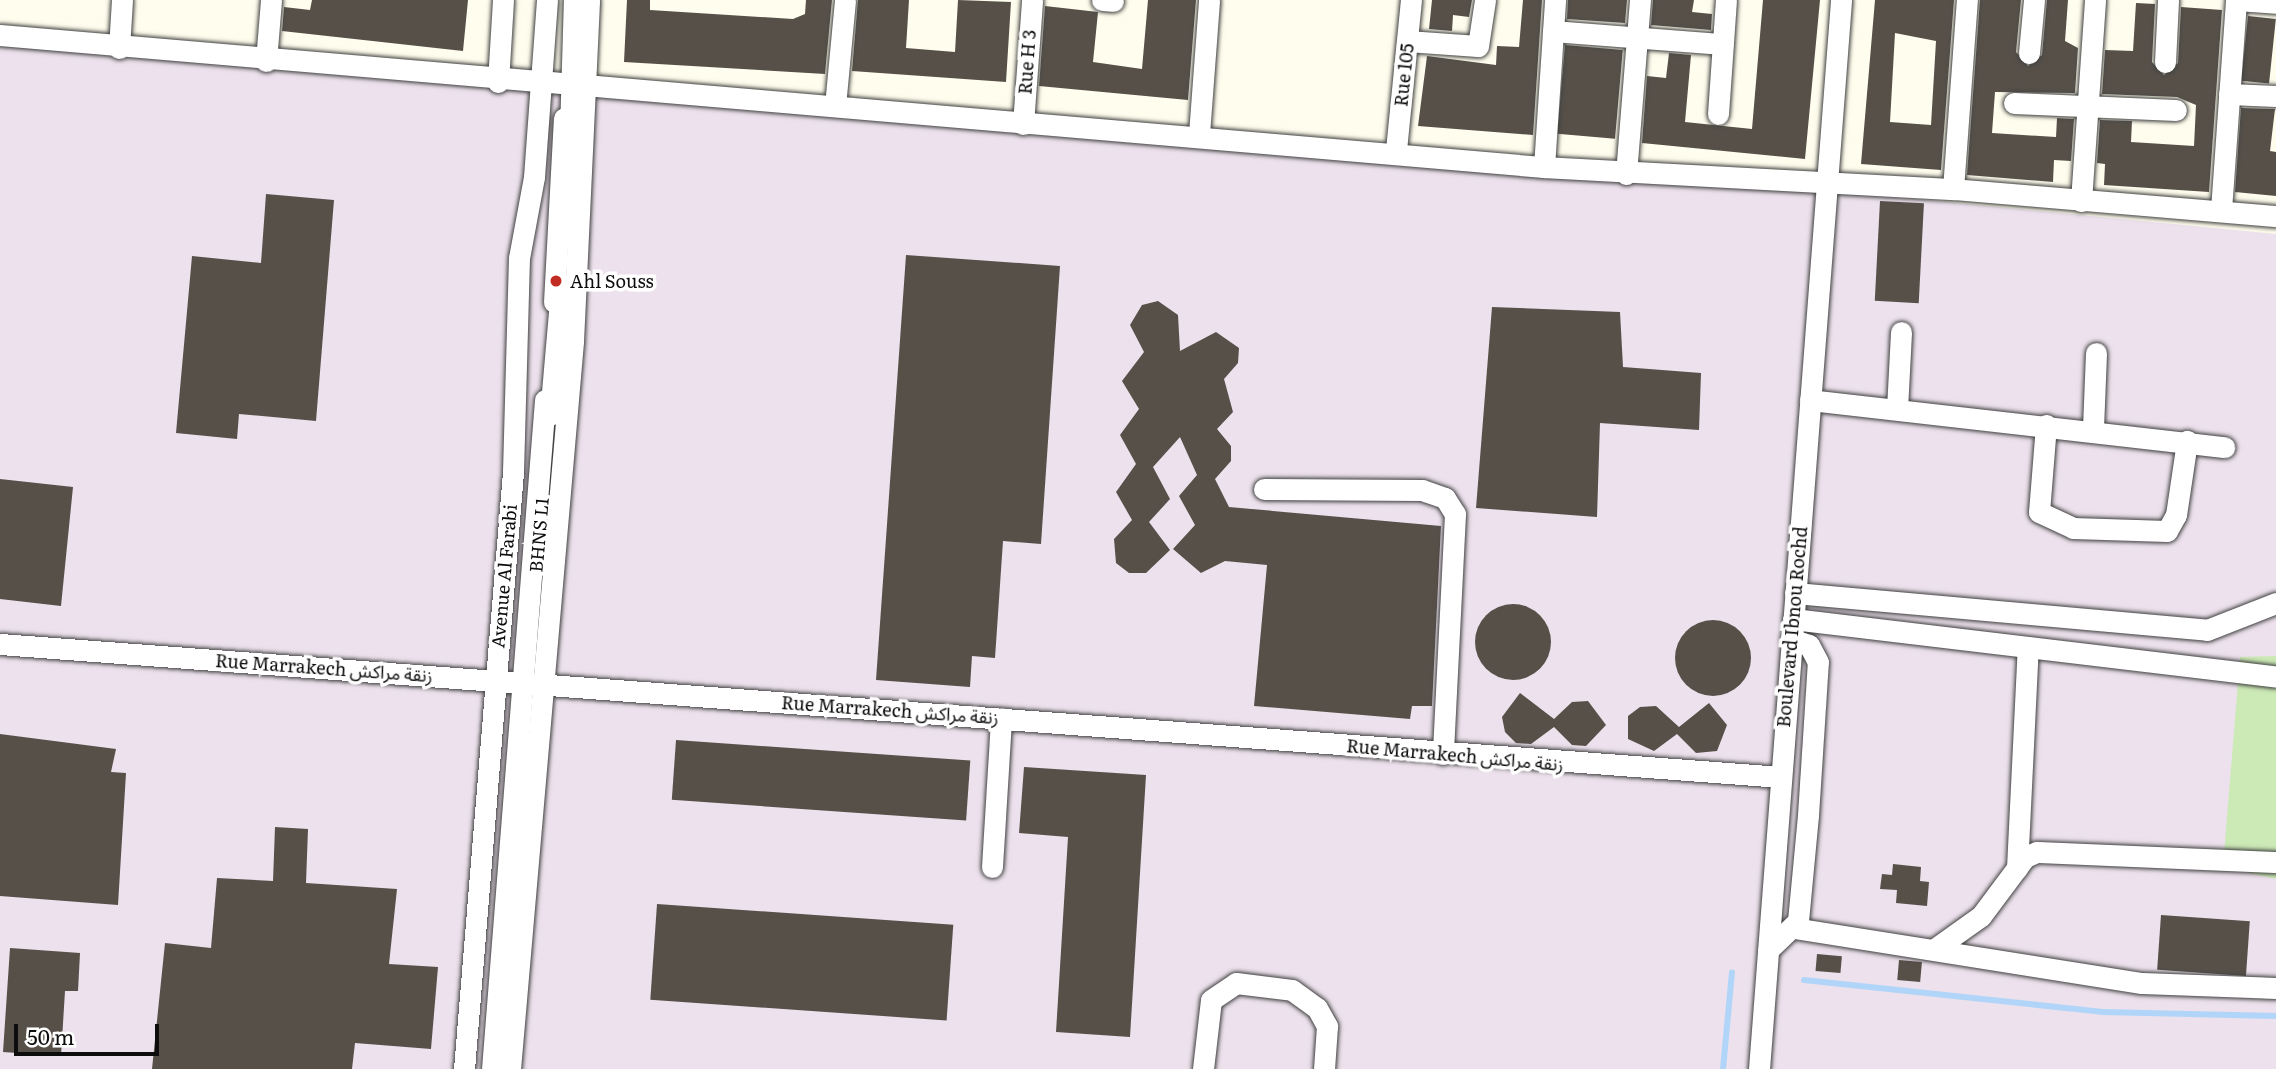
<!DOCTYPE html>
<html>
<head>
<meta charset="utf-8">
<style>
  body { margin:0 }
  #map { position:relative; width:2276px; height:1069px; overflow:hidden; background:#fffded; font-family:Literata,"Noto Sans Arabic",serif }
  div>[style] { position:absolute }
  .industrial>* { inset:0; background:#ece1ec }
  .green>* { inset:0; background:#cceab6 }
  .stream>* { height:6px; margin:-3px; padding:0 3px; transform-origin:3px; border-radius:3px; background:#b1d5f8 }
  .building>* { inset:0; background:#565049; transform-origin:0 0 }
  .round { border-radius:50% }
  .roads { filter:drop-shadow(0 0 2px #404040) drop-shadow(0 0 2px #404040) }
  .minor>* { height:21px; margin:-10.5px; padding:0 10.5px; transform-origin:10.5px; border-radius:10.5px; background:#fff }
  .dots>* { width:19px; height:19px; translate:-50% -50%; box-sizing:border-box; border:4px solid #fff; border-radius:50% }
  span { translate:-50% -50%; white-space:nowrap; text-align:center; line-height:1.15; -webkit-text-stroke:7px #fff; paint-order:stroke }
  .street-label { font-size:18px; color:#0d0d0d }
  .poi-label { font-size:18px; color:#0d0d0d }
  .left { translate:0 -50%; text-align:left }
  .scale { position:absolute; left:14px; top:1024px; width:145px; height:32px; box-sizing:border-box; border:4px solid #0d0d0d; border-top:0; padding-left:9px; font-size:21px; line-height:24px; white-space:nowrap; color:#0d0d0d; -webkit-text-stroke:5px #fff; paint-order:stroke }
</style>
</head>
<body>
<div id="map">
  <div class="industrial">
    <i style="clip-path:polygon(0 37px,1814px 189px,2276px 234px,2276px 1069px,0 1069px)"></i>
  </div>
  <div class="green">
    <i style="clip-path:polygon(2276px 656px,2276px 879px,2223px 867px,2240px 657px)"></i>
  </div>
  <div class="stream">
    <i style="left:1804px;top:980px;width:300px;rotate:6.1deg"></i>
    <i style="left:2102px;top:1012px;width:174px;rotate:1.3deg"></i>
    <i style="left:1723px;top:1069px;width:97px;rotate:-84.7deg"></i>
  </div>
  <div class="building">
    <i style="clip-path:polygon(312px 0,468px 0,463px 51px,282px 31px,284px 7px,310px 10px)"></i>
    <i style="clip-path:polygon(627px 0,650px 0,650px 10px,793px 19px,805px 14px,806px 0,832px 0,825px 74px,624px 62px)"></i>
    <i style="clip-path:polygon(858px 0,909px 0,906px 48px,955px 52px,958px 0,1011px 2px,1006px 82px,852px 71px)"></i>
    <i style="clip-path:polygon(1148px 0,1196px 0,1188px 100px,1039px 86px,1045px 6px,1098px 12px,1093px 62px,1142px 69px)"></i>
    <i style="clip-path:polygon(1432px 0,1472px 0,1469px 17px,1453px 15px,1452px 31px,1429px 29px)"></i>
    <i style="clip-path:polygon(1523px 0,1542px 0,1533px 135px,1418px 126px,1427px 56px,1496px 65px,1497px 46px,1519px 47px)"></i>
    <i style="clip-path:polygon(1568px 0,1627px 0,1625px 23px,1567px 19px)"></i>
    <i style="clip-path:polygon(1653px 0,1694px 0,1692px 12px,1712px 14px,1711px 30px,1651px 25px)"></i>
    <i style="clip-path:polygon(1763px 0,1820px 0,1805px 159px,1642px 143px,1647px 76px,1666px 78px,1669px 53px,1691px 55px,1685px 122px,1752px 129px)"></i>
    <i style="clip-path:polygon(evenodd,1875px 0,1954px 0,1941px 170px,1861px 164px,1875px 0,1895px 33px,1936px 41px,1931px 125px,1890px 122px,1895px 33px)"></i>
    <i style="clip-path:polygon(1980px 0,2021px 0,2016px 52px,2028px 66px,2042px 55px,2047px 0,2068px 0,2065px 41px,2078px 48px,2075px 93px,1995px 92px,1992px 133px,2056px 137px,2057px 118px,2074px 119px,2071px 161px,2054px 160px,2053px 182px,1967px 175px)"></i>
    <i style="clip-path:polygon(2136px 3px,2155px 4px,2152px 62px,2164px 75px,2178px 63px,2181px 7px,2222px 10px,2209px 192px,2104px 185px,2105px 164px,2097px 163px,2100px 120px,2132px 121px,2131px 142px,2194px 146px,2196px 105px,2177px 97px,2102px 94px,2105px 50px,2133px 51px)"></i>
    <i style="left:2248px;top:16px;width:28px;height:65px;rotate:6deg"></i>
    <i style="left:1565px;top:45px;width:58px;height:89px;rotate:5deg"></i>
    <i style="clip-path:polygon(2241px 108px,2275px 109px,2270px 151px,2276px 152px,2276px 196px,2235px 192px)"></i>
    <i style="clip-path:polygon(266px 194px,334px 200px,316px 421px,239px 414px,237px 439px,176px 433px,192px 256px,261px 263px)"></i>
    <i style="left:1880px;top:201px;width:44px;height:100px;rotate:3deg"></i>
    <i style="clip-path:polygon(906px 255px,1060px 266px,1041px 544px,1003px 541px,995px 658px,972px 656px,970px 687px,876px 680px)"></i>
    <i style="clip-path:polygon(1158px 301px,1178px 315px,1180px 351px,1216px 332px,1239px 348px,1238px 363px,1224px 379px,1233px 412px,1217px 429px,1231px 446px,1231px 461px,1215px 479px,1229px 507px,1441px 526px,1432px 706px,1412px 706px,1410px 719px,1254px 706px,1267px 565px,1225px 561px,1201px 573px,1173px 549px,1195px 525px,1179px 496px,1197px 475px,1180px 437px,1153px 467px,1170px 499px,1149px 522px,1170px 550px,1146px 573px,1129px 573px,1116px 563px,1114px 539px,1132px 520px,1116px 492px,1136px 464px,1120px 435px,1139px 409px,1122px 381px,1144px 352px,1130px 325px,1142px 305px)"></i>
    <i style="clip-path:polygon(1492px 307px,1620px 312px,1623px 367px,1701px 373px,1699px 430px,1600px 423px,1597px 517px,1476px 508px)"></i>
    <i style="clip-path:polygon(0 479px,73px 487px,61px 606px,0 599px)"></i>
    <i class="round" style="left:1475px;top:604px;width:76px;height:76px"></i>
    <i class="round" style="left:1675px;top:620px;width:76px;height:76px"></i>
    <i style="clip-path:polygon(1520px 693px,1554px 719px,1572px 702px,1588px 701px,1606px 725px,1586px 746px,1572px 745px,1554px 727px,1531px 744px,1516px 743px,1505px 732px,1502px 717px)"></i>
    <i style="clip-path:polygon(1709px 703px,1727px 725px,1717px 751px,1696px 753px,1677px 734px,1654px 751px,1628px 739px,1628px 716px,1640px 707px,1656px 706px,1679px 727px)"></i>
    <i style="clip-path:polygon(0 734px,116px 749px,111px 772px,126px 773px,118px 905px,0 896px)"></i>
    <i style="left:676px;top:740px;width:295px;height:60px;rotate:4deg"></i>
    <i style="clip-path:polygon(1024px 767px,1146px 775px,1130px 1037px,1056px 1032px,1068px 837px,1019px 833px)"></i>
    <i style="clip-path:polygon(275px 827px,308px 829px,306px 883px,397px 889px,389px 964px,438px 967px,431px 1049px,355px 1043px,352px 1069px,152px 1069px,165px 943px,211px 948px,217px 878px,273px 881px)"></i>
    <i style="clip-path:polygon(1893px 864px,1921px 867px,1920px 881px,1929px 882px,1927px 906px,1896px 903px,1897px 890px,1880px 889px,1882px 874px,1892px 875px)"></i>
    <i style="left:657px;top:904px;width:297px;height:96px;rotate:4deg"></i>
    <i style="left:2161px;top:915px;width:89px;height:55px;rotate:4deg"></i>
    <i style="clip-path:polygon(10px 948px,80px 953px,78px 991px,65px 991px,61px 1056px,3px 1052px)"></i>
    <i style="left:1817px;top:954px;width:25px;height:17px;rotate:5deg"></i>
    <i style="left:1899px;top:960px;width:23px;height:20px;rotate:5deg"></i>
  </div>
  <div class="roads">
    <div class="minor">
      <i style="left:1102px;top:0;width:11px;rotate:5deg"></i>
      <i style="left:2237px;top:0;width:39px;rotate:4deg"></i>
      <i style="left:1553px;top:31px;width:170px;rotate:4.4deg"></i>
      <i style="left:0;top:35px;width:1550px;rotate:4.89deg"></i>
      <i style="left:1544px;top:167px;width:410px;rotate:3.1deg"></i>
      <i style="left:1953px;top:189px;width:324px;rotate:4.8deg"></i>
      <i style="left:1407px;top:41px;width:71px;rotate:4deg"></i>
      <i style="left:1478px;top:46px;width:47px;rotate:-81.3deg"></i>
      <i style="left:119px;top:48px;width:48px;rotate:-86.4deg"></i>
      <i style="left:2029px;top:53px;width:53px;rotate:-84.6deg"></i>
      <i style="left:266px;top:61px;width:61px;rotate:-85.3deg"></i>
      <i style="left:2165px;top:62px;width:62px;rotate:-87.2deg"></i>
      <i style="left:498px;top:82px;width:82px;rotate:-86.5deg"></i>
      <i style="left:2229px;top:94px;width:47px;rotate:2.4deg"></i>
      <i style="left:2014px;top:103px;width:162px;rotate:2.5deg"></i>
      <i style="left:835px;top:106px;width:106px;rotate:-84.6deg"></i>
      <i style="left:1718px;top:114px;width:114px;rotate:-86deg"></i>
      <i style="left:1023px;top:124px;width:124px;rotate:-85.8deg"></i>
      <i style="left:570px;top:132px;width:132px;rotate:-88.3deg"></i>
      <i style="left:1199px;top:134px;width:134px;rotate:-85.7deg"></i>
      <i style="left:1396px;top:150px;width:151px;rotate:-84.3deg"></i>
      <i style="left:1544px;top:167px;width:167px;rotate:-86.2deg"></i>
      <i style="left:1626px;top:174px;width:175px;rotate:-85.4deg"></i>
      <i style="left:1953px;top:189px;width:190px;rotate:-85.8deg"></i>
      <i style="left:2081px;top:201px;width:201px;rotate:-86deg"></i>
      <i style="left:2221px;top:210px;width:211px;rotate:-85.9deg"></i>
      <i style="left:554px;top:302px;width:184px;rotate:-86.9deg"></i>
      <i style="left:1810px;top:400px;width:417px;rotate:6.5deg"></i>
      <i style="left:1897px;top:409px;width:77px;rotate:-87deg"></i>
      <i style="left:550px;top:415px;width:125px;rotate:-85deg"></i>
      <i style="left:2046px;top:425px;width:87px;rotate:94.6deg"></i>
      <i style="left:2039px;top:512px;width:38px;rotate:25deg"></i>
      <i style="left:2073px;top:528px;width:94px;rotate:1.8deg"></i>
      <i style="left:2167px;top:531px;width:18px;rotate:-61deg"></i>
      <i style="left:2176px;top:515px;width:75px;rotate:-81.5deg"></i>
      <i style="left:2093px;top:428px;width:75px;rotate:-87.7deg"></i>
      <i style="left:1264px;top:489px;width:158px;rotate:0.4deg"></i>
      <i style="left:1422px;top:490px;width:24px;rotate:19deg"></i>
      <i style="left:1445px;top:498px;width:19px;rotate:58deg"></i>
      <i style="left:1455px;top:514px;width:240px;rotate:92.9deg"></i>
      <i style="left:1795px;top:593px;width:414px;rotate:5.1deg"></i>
      <i style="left:2207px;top:630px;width:74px;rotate:-21.4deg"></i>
      <i style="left:1793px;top:619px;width:486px;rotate:6.8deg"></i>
      <i style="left:0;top:644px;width:1785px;rotate:4.27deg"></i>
      <i style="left:992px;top:867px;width:149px;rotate:-86.5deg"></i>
      <i style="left:2017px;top:868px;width:221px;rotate:-87.2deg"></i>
      <i style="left:1794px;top:928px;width:352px;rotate:9deg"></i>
      <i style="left:2142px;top:983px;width:134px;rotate:2.1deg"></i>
      <i style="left:1936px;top:948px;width:55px;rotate:-35.4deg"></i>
      <i style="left:1981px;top:916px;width:74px;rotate:-53.3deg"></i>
      <i style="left:2025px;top:857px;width:13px;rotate:-23deg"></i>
      <i style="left:2037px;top:852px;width:239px;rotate:2.4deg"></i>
      <i style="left:1768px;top:950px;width:42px;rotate:-44deg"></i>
      <i style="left:1798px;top:921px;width:106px;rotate:-84.6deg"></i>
      <i style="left:1808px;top:815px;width:153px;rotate:-86.3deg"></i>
      <i style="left:1818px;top:662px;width:19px;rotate:-118deg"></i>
      <i style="left:1809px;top:645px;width:19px;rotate:-162deg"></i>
      <i style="left:464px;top:1069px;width:599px;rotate:-85.31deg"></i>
      <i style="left:513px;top:472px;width:214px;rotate:-88.4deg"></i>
      <i style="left:519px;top:258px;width:82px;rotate:-79.5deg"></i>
      <i style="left:534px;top:177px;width:177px;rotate:-85.8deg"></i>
      <i style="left:492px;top:1069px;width:671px;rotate:-85.47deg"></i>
      <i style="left:510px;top:1069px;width:731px;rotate:-85.05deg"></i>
      <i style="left:573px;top:341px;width:341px;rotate:-87.3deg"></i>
      <i style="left:1203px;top:1069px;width:69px;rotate:-83.4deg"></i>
      <i style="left:1211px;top:1000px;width:30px;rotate:-34deg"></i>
      <i style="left:1236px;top:983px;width:56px;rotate:7.1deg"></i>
      <i style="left:1292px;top:990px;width:31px;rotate:36deg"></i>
      <i style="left:1317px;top:1008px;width:21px;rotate:61deg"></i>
      <i style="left:1327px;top:1026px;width:43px;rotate:94deg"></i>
      <i style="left:1759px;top:1069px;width:1072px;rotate:-85.61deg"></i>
    </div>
  </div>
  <div class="dots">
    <i style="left:556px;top:281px;background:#c12b22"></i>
  </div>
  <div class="street-label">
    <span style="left:1027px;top:62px;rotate:-86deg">Rue H 3</span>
    <span style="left:1404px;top:75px;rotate:-84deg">Rue 105</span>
    <span style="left:539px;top:535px;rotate:-85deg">BHNS L1</span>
    <span style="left:504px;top:576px;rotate:-85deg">Avenue Al Farabi</span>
    <span style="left:1792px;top:627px;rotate:-85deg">Boulevard Ibnou Rochd</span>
    <span style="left:324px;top:668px;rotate:4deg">Rue Marrakech زنقة مراكش</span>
    <span style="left:890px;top:710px;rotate:4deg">Rue Marrakech زنقة مراكش</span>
    <span style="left:1455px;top:755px;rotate:5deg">Rue Marrakech زنقة مراكش</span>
  </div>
  <div class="poi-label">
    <span class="left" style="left:570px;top:281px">Ahl Souss</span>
  </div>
  <div class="scale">50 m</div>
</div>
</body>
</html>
